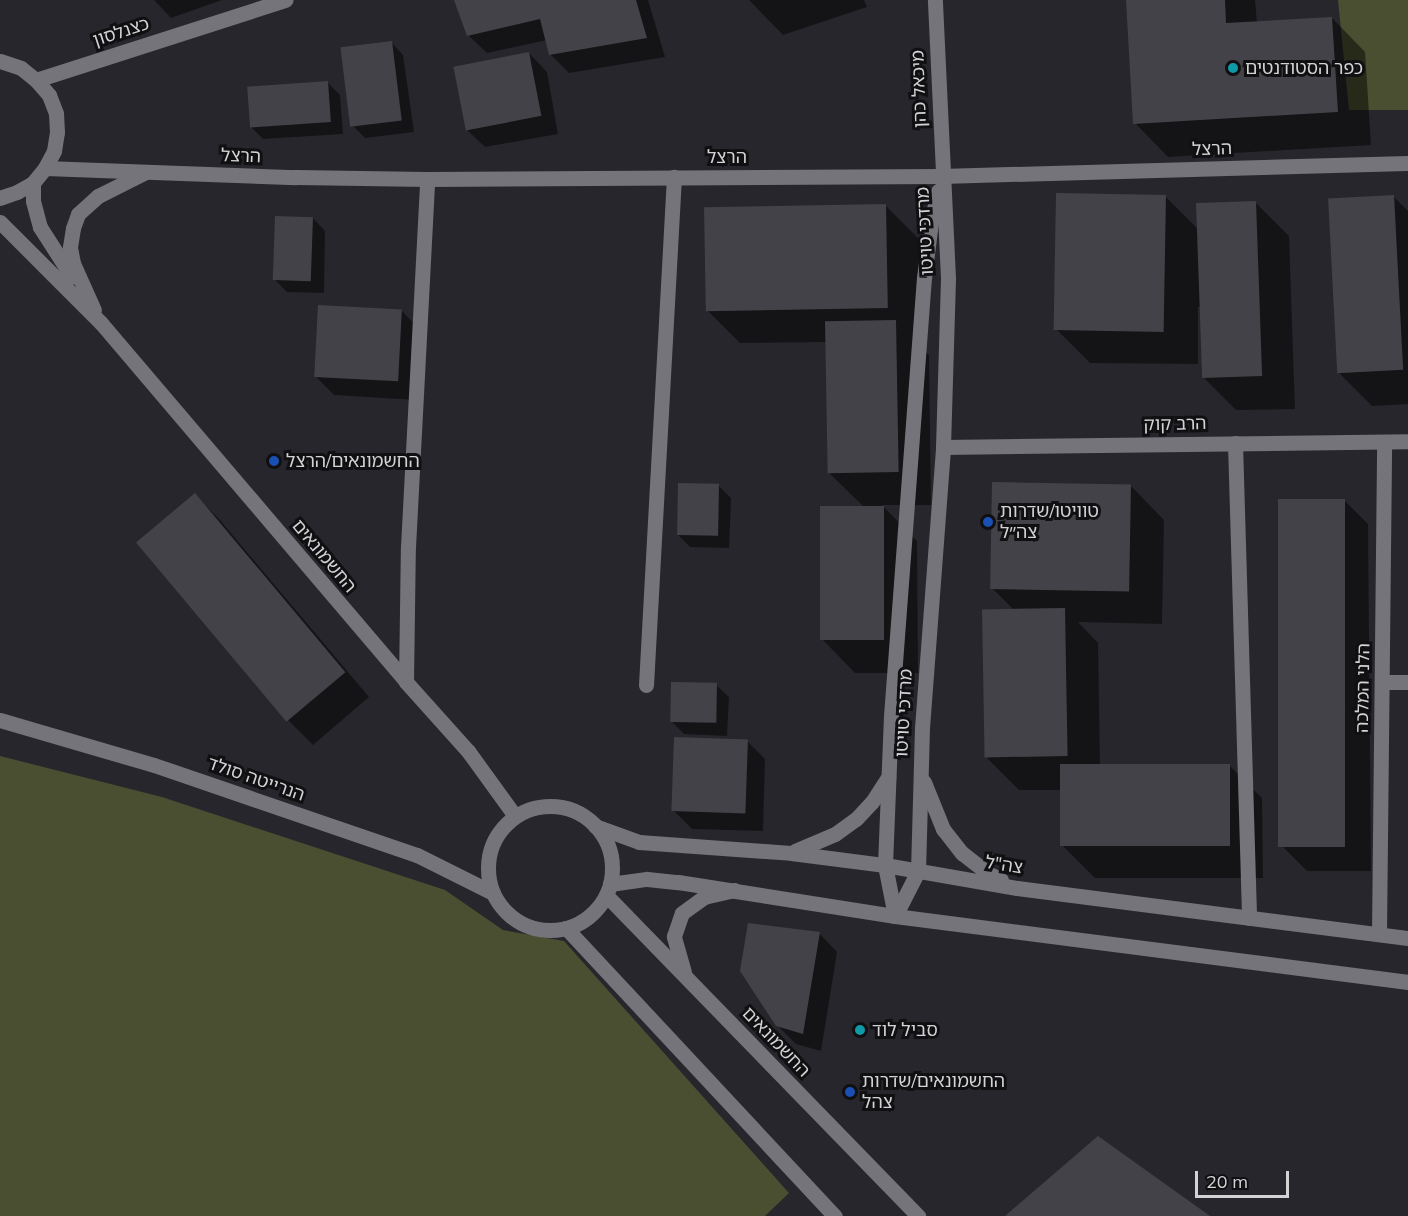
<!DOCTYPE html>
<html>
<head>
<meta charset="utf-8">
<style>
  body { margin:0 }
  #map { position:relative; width:1408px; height:1216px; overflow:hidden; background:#27262c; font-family:Mulish,"Noto Sans Hebrew",sans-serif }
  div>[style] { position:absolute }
  .green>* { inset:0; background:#494f30 }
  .shadow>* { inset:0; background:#0007 }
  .building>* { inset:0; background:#434248; transform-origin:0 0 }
  .service>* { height:15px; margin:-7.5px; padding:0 7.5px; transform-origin:7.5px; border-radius:7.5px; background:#75747a }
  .minor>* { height:15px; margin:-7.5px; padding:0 7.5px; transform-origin:7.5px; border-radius:7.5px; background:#75747a }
  .tertiary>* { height:15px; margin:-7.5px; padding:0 7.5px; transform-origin:7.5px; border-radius:7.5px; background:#75747a }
  .secondary>* { height:15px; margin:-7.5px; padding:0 7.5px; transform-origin:7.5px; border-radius:7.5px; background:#75747a }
  .secondary>.ring { margin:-7.5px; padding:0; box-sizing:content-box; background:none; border:15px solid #75747a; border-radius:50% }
  .dots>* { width:16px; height:16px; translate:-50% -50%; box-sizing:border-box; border:3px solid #101012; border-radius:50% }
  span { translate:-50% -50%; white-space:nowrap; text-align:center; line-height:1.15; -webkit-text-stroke:6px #101012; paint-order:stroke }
  .street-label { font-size:18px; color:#d3d3d6 }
  .poi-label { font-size:18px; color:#d3d3d6 }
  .left { translate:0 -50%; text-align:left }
  .scale { position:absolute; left:1195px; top:1171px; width:94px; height:27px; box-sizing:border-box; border:3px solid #d3d3d6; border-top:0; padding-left:8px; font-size:18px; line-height:21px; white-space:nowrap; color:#d3d3d6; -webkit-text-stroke:4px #101012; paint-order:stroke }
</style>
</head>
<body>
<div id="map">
  <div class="green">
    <i style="clip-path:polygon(1338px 0,1408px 0,1408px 110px,1349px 110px)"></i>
    <i style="clip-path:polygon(0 756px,162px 797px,445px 890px,503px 930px,564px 941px,789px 1193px,765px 1216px,0 1216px)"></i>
  </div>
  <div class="shadow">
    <i style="clip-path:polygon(154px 0,222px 0,171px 18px)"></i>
    <i style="clip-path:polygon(455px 0,648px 0,665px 57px,569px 73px,550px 54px,547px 40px,487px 53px,468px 35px)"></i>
    <i style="clip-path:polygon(749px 0,864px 0,867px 7px,783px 35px)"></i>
    <i style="clip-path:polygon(1127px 0,1255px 0,1257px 23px,1332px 18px,1365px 52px,1371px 145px,1168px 157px,1135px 123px)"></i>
    <i style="clip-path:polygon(391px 42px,403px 55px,414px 132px,365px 138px,353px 126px)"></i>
    <i style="clip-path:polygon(529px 53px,547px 72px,558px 134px,485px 147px,466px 129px)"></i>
    <i style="clip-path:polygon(328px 83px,340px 95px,343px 134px,263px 139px,251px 127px)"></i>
    <i style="clip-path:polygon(1165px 196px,1198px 229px,1256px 203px,1289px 236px,1295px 409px,1236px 410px,1203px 377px,1201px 307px,1198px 307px,1198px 364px,1090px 363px,1057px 330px)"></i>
    <i style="clip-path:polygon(1393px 196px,1408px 211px,1408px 404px,1372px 406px,1339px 373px)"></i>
    <i style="clip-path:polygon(885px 205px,919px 239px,919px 341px,914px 341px,929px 355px,931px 505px,882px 505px,917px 541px,918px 673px,855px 673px,822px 639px,864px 507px,828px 472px,827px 342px,740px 343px,706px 309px)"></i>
    <i style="clip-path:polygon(313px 218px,325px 231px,324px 293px,287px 292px,275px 280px)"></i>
    <i style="clip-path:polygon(402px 311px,420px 330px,416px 400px,334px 395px,316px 377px)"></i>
    <i style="clip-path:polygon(719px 486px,731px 498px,729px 548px,690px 547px,678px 535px)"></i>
    <i style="clip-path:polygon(1131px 486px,1164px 520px,1162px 624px,1078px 622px,1098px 643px,1100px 765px,1229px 765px,1262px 798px,1263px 878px,1095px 878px,1062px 845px,1061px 790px,1019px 790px,986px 757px,1014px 610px,992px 588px)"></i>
    <i style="clip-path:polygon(195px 495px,219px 519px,369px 697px,313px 745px,289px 721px)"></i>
    <i style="clip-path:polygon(1344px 500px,1368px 524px,1371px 871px,1307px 871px,1283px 847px)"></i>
    <i style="clip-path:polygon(716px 685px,729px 697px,727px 736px,684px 734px,672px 722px)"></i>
    <i style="clip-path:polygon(747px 741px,765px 759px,763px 831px,692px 829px,673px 810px)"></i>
    <i style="clip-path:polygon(819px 933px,837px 952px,821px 1051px,796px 1044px,777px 1025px)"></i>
  </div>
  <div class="building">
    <i style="clip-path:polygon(454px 0,636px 0,647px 38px,549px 55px,540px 19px,467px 36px)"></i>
    <i style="clip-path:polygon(1126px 0,1225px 0,1226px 23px,1332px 17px,1338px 112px,1133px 124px)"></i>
    <i style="left:392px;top:41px;width:80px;height:52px;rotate:83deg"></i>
    <i style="left:529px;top:52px;width:65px;height:77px;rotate:79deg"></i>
    <i style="left:328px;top:81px;width:41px;height:81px;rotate:86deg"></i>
    <i style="left:1056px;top:193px;width:110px;height:137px;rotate:1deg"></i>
    <i style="left:1394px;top:195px;width:175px;height:66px;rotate:87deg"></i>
    <i style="left:1256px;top:201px;width:175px;height:60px;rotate:88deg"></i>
    <i style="left:886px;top:204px;width:104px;height:182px;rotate:89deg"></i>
    <i style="left:275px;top:216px;width:38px;height:64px;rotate:2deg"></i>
    <i style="left:318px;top:305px;width:84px;height:72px;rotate:3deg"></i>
    <i style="left:896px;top:320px;width:152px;height:71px;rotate:89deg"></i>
    <i style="left:992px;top:482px;width:139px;height:107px;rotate:1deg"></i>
    <i style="left:678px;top:483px;width:41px;height:52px;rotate:1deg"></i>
    <i style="left:195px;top:493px;width:234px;height:77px;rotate:50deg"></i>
    <i style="left:1278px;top:499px;width:67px;height:348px"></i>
    <i style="left:820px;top:506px;width:64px;height:134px"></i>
    <i style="left:1065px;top:608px;width:148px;height:83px;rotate:89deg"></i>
    <i style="left:671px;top:682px;width:46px;height:40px;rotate:1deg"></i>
    <i style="left:674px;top:737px;width:74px;height:74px;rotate:2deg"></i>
    <i style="left:1060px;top:764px;width:170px;height:82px"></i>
    <i style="clip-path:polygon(748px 923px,820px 932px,803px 1034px,776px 1026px,740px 971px)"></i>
    <i style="clip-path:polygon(1098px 1136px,1210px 1216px,1005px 1216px)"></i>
  </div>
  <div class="service">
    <i style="left:646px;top:685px;width:509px;rotate:-86.85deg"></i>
  </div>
  <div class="minor">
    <i style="left:1235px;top:443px;width:475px;rotate:88.3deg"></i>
    <i style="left:943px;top:447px;width:465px;rotate:-0.7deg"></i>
    <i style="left:406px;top:682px;width:135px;rotate:-89.2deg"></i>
    <i style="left:408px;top:547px;width:368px;rotate:-87deg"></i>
    <i style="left:1382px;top:682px;width:26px"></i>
    <i style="left:1379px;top:934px;width:492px;rotate:-89.4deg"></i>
  </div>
  <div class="tertiary">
    <i style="left:36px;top:80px;width:262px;rotate:-17.8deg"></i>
    <i style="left:45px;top:168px;width:251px;rotate:2.1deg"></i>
    <i style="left:296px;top:177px;width:131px;rotate:0.9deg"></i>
    <i style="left:427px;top:179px;width:514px;rotate:-0.33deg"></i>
    <i style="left:941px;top:176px;width:467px;rotate:-1.6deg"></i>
    <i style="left:924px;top:782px;width:51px;rotate:68deg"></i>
    <i style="left:943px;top:829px;width:31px;rotate:52deg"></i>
    <i style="left:962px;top:853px;width:31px;rotate:38deg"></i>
    <i style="left:986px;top:872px;width:17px;rotate:28deg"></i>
    <i style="left:595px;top:826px;width:47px;rotate:20deg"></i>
    <i style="left:639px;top:842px;width:152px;rotate:4.1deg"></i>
    <i style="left:791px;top:853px;width:95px;rotate:7.3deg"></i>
    <i style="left:885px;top:865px;width:134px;rotate:9.9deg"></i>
    <i style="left:1017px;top:888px;width:394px;rotate:7.3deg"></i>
    <i style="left:795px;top:851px;width:43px;rotate:-23deg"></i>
    <i style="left:835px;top:834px;width:26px;rotate:-36deg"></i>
    <i style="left:856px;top:819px;width:23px;rotate:-47deg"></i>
    <i style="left:872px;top:802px;width:30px;rotate:-57deg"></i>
    <i style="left:610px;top:884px;width:37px;rotate:-8deg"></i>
    <i style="left:647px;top:879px;width:31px;rotate:6deg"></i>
    <i style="left:678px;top:882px;width:220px;rotate:8.9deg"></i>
    <i style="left:895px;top:916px;width:517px;rotate:7.33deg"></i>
    <i style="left:895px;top:916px;width:51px;rotate:-62.9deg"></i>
    <i style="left:918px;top:871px;width:143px;rotate:-88.4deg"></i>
    <i style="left:922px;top:728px;width:282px;rotate:-85.7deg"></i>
    <i style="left:943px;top:447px;width:169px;rotate:-88.3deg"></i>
    <i style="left:948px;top:278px;width:278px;rotate:-92.7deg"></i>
    <i style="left:895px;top:916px;width:52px;rotate:-101.1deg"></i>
    <i style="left:885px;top:865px;width:149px;rotate:-87.7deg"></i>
    <i style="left:891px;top:716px;width:439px;rotate:-85.7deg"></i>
    <i style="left:924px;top:278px;width:56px;rotate:-82.9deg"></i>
    <i style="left:931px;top:222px;width:32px;rotate:-77deg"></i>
  </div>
  <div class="secondary">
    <i style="left:0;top:61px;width:22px;rotate:18deg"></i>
    <i style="left:21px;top:68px;width:19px;rotate:39deg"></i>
    <i style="left:36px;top:80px;width:20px;rotate:49deg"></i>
    <i style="left:49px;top:95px;width:19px;rotate:69deg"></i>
    <i style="left:56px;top:113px;width:19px;rotate:87deg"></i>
    <i style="left:57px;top:132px;width:19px;rotate:99deg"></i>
    <i style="left:54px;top:151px;width:19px;rotate:118deg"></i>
    <i style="left:45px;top:168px;width:19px;rotate:129deg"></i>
    <i style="left:33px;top:183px;width:18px;rotate:151deg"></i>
    <i style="left:17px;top:192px;width:18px;rotate:161deg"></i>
    <i style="left:33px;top:183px;width:18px;rotate:90deg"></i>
    <i style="left:33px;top:201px;width:27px;rotate:75deg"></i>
    <i style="left:40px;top:227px;width:59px;rotate:57.4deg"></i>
    <i style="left:0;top:222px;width:143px;rotate:45deg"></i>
    <i style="left:101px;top:323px;width:471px;rotate:49.6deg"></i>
    <i style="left:406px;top:682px;width:93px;rotate:48.1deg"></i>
    <i style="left:468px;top:751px;width:80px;rotate:54.1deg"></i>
    <i style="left:94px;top:310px;width:51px;rotate:-114.1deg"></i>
    <i style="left:73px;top:263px;width:16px;rotate:-101deg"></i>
    <i style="left:70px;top:247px;width:19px;rotate:-81deg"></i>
    <i style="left:73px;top:228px;width:15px;rotate:-70deg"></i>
    <i style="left:78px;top:214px;width:27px;rotate:-42deg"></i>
    <i style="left:98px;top:196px;width:51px;rotate:-26.6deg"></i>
    <i style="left:0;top:720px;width:160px;rotate:16.3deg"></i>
    <i style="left:154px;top:765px;width:278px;rotate:18.9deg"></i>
    <i style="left:417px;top:855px;width:85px;rotate:26.6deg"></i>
    <i class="ring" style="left:488px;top:806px;width:109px;height:109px"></i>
    <i style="left:606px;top:895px;width:448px;rotate:45.8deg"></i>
    <i style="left:566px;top:928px;width:394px;rotate:47deg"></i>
    <i style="left:684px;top:972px;width:37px;rotate:-106deg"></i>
    <i style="left:674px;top:936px;width:24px;rotate:-71deg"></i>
    <i style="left:682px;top:913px;width:27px;rotate:-36deg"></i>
    <i style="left:704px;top:897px;width:31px;rotate:-13deg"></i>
  </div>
  <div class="dots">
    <i style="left:1233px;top:68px;background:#0f9aa8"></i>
    <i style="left:274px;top:461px;background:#1a4fb4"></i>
    <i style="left:988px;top:522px;background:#1a4fb4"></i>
    <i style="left:860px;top:1030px;background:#0f9aa8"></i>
    <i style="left:850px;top:1092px;background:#1a4fb4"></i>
  </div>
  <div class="street-label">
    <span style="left:121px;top:32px;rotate:-18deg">כצנלסון</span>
    <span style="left:919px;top:89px;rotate:-92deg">מיכאל כהן</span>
    <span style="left:1212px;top:149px;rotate:-2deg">הרצל</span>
    <span style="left:241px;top:156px;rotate:2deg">הרצל</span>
    <span style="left:727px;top:157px">הרצל</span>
    <span style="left:925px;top:231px;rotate:-93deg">מרדכי טויטו</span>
    <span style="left:1175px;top:424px;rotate:-1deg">הרב קוק</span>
    <span style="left:324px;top:556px;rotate:50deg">החשמונאים</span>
    <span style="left:1363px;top:688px;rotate:-89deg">הלני המלכה</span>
    <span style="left:904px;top:713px;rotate:-87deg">מרדכי טויטו</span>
    <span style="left:256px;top:779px;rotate:19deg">הנרייטה סולד</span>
    <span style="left:1004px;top:865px;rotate:9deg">צה"ל</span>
    <span style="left:776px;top:1042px;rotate:46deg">החשמונאים</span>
  </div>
  <div class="poi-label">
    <span class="left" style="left:1245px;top:68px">כפר הסטודנטים</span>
    <span class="left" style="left:286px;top:461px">החשמונאים/הרצל</span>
    <span class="left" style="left:1000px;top:522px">טוויטו/שדרות<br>צה״ל</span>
    <span class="left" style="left:872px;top:1030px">סביל לוד</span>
    <span class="left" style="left:862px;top:1092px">החשמונאים/שדרות<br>צהל</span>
  </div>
  <div class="scale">20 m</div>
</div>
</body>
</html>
